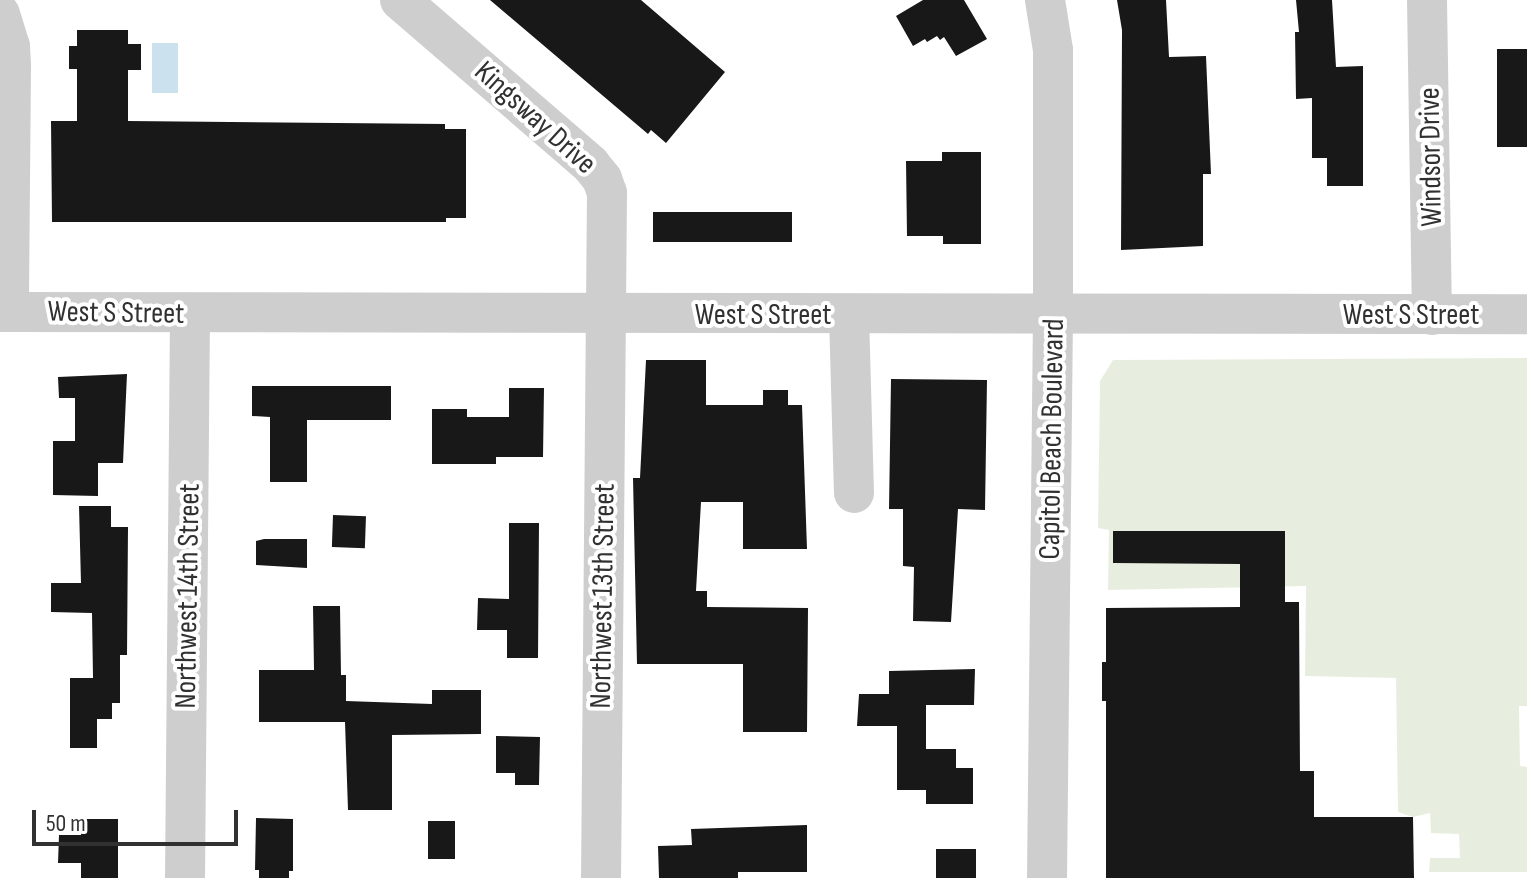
<!DOCTYPE html>
<html>
<head>
<meta charset="utf-8">
<style>
  body { margin:0 }
  #map { position:relative; width:1527px; height:878px; overflow:hidden; background:#fff; font-family:"Sofia Sans Condensed",sans-serif }
  div>[style] { position:absolute }
  .green>* { inset:0; background:#e8eedf }
  .water>* { inset:0; background:#cbe2ee; transform-origin:0 0 }
  .building>* { inset:0; background:#181818; transform-origin:0 0 }
  .minor>* { height:40px; margin:-20px; padding:0 20px; transform-origin:20px; border-radius:20px; background:#cecece }
  span { translate:-50% -50%; white-space:nowrap; text-align:center; line-height:1.15; -webkit-text-stroke:8px #fff; paint-order:stroke }
  .street-label { font-size:30px; color:#313131 }
  .scale { position:absolute; left:32px; top:810px; width:206px; height:36px; box-sizing:border-box; border:4px solid #313131; border-top:0; padding-left:10px; font-size:24px; line-height:28px; white-space:nowrap; color:#313131; -webkit-text-stroke:6px #fff; paint-order:stroke }
</style>
</head>
<body>
<div id="map">
  <div class="green">
    <i style="clip-path:polygon(1527px 358px,1527px 706px,1519px 706px,1520px 766px,1527px 767px,1527px 872px,1429px 872px,1430px 858px,1460px 858px,1459px 834px,1431px 833px,1430px 813px,1413px 817px,1398px 812px,1396px 678px,1305px 676px,1306px 586px,1108px 590px,1109px 530px,1098px 528px,1100px 381px,1113px 360px)"></i>
  </div>
  <div class="water">
    <i style="left:152px;top:43px;width:26px;height:50px"></i>
  </div>
  <div class="building">
    <i style="clip-path:polygon(490px 0,641px 0,725px 72px,666px 143px,651px 130px,648px 134px)"></i>
    <i style="clip-path:polygon(923px 0,964px 0,987px 39px,956px 56px,944px 37px,940px 40px,937px 36px,927px 42px,925px 39px,913px 46px,896px 16px)"></i>
    <i style="clip-path:polygon(1117px 0,1166px 0,1169px 57px,1206px 56px,1211px 174px,1203px 174px,1203px 246px,1121px 250px,1122px 30px)"></i>
    <i style="clip-path:polygon(1296px 0,1332px 0,1336px 67px,1363px 66px,1363px 186px,1327px 186px,1327px 158px,1312px 158px,1312px 98px,1296px 99px,1295px 32px,1299px 32px)"></i>
    <i style="clip-path:polygon(77px 30px,128px 30px,128px 44px,141px 44px,141px 70px,128px 70px,128px 121px,445px 124px,445px 129px,466px 129px,466px 218px,446px 218px,446px 222px,52px 222px,51px 121px,77px 121px,77px 69px,69px 69px,69px 46px,77px 46px)"></i>
    <i style="left:1527px;top:49px;width:98px;height:30px;rotate:90deg"></i>
    <i style="clip-path:polygon(942px 152px,981px 152px,981px 244px,943px 244px,943px 236px,907px 236px,906px 161px,942px 161px)"></i>
    <i style="left:653px;top:212px;width:139px;height:30px"></i>
    <i style="clip-path:polygon(646px 360px,706px 360px,706px 405px,763px 405px,763px 390px,788px 390px,788px 405px,802px 405px,807px 549px,743px 549px,743px 502px,701px 502px,696px 591px,707px 591px,707px 607px,808px 608px,807px 732px,743px 732px,743px 664px,637px 664px,633px 478px,640px 478px)"></i>
    <i style="clip-path:polygon(127px 374px,123px 463px,98px 463px,98px 496px,53px 495px,53px 441px,75px 441px,75px 398px,59px 398px,58px 377px)"></i>
    <i style="clip-path:polygon(891px 379px,987px 380px,985px 510px,958px 509px,951px 622px,913px 621px,914px 567px,903px 566px,903px 509px,889px 509px)"></i>
    <i style="clip-path:polygon(252px 386px,391px 386px,391px 420px,307px 420px,307px 482px,270px 482px,270px 417px,252px 416px)"></i>
    <i style="clip-path:polygon(509px 388px,544px 388px,543px 457px,496px 457px,496px 464px,432px 464px,432px 409px,467px 409px,467px 417px,509px 417px)"></i>
    <i style="clip-path:polygon(79px 506px,111px 506px,111px 527px,128px 527px,127px 655px,120px 655px,120px 703px,112px 703px,112px 719px,97px 719px,97px 748px,70px 748px,70px 678px,93px 678px,92px 613px,51px 612px,51px 583px,81px 583px)"></i>
    <i style="left:333px;top:515px;width:33px;height:32px;rotate:2deg"></i>
    <i style="clip-path:polygon(509px 523px,539px 523px,538px 658px,507px 658px,507px 630px,477px 630px,478px 598px,509px 599px)"></i>
    <i style="clip-path:polygon(1113px 531px,1285px 531px,1285px 602px,1299px 602px,1300px 771px,1314px 771px,1314px 817px,1413px 817px,1414px 878px,1106px 878px,1106px 701px,1102px 701px,1102px 662px,1106px 662px,1106px 608px,1240px 607px,1240px 564px,1113px 563px)"></i>
    <i style="clip-path:polygon(264px 539px,307px 539px,307px 568px,256px 565px,256px 541px)"></i>
    <i style="clip-path:polygon(313px 606px,340px 606px,341px 675px,346px 675px,346px 701px,432px 704px,432px 690px,481px 690px,481px 734px,392px 735px,392px 810px,348px 810px,345px 722px,259px 722px,259px 670px,314px 670px)"></i>
    <i style="clip-path:polygon(975px 669px,974px 705px,926px 705px,926px 749px,956px 749px,956px 768px,973px 768px,973px 804px,926px 804px,926px 790px,897px 790px,897px 726px,857px 726px,859px 694px,889px 694px,889px 671px)"></i>
    <i style="clip-path:polygon(496px 736px,540px 737px,539px 785px,515px 785px,515px 773px,496px 773px)"></i>
    <i style="clip-path:polygon(256px 818px,293px 819px,293px 871px,289px 871px,289px 878px,259px 878px,259px 870px,255px 870px)"></i>
    <i style="clip-path:polygon(81px 819px,118px 819px,118px 878px,81px 878px,81px 863px,58px 863px,59px 835px,81px 835px)"></i>
    <i style="left:428px;top:821px;width:27px;height:38px"></i>
    <i style="clip-path:polygon(807px 825px,807px 872px,738px 872px,738px 878px,659px 878px,658px 846px,692px 845px,691px 829px)"></i>
    <i style="left:936px;top:849px;width:40px;height:29px"></i>
  </div>
  <div class="minor">
    <i style="left:400px;top:0;width:251px;rotate:40.8deg"></i>
    <i style="left:590px;top:164px;width:19px;rotate:51deg"></i>
    <i style="left:602px;top:179px;width:15px;rotate:70deg"></i>
    <i style="left:607px;top:193px;width:685px;rotate:90.5deg"></i>
    <i style="left:1045px;top:0;width:51px;rotate:80.9deg"></i>
    <i style="left:1053px;top:50px;width:265px;rotate:90deg"></i>
    <i style="left:1053px;top:315px;width:563px;rotate:90.61deg"></i>
    <i style="left:1427px;top:0;width:315px;rotate:89.1deg"></i>
    <i style="left:0;top:14px;width:34px;rotate:73deg"></i>
    <i style="left:10px;top:46px;width:21px;rotate:87deg"></i>
    <i style="left:11px;top:67px;width:245px;rotate:90.5deg"></i>
    <i style="left:0;top:312px;width:1527px;rotate:0.08deg"></i>
    <i style="left:849px;top:315px;width:178px;rotate:88.4deg"></i>
    <i style="left:185px;top:878px;width:564px;rotate:-89.49deg"></i>
  </div>
  <div class="street-label">
    <span style="left:535px;top:118px;rotate:42deg">Kingsway Drive</span>
    <span style="left:1431px;top:157px;rotate:-91deg">Windsor Drive</span>
    <span style="left:116px;top:313px;rotate:1deg">West S Street</span>
    <span style="left:763px;top:315px">West S Street</span>
    <span style="left:1411px;top:315px">West S Street</span>
    <span style="left:1052px;top:439px;rotate:-89deg">Capitol Beach Boulevard</span>
    <span style="left:188px;top:596px;rotate:-89deg">Northwest 14th Street</span>
    <span style="left:603px;top:596px;rotate:-89deg">Northwest 13th Street</span>
  </div>
  <div class="scale">50 m</div>
</div>
</body>
</html>
